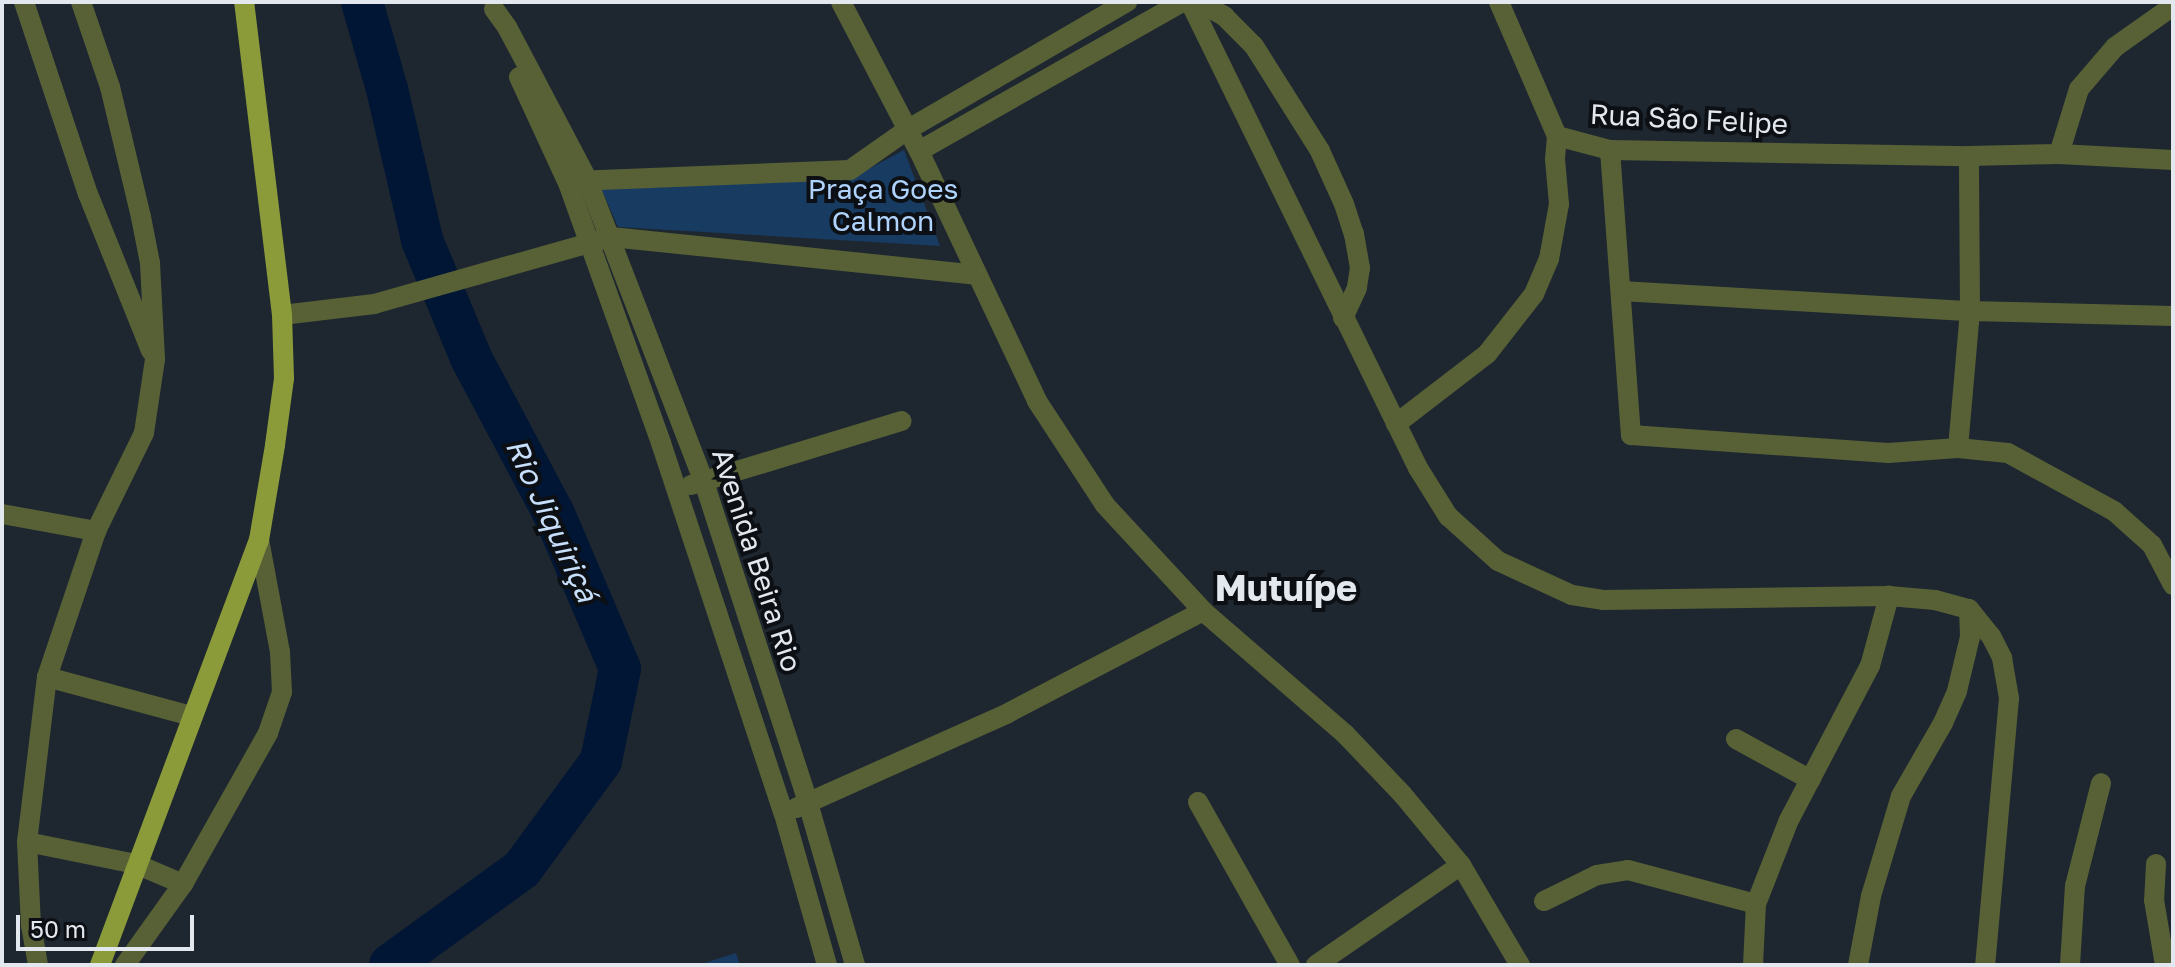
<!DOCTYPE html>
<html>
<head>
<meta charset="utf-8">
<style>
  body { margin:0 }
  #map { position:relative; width:2175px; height:967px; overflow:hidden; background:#1e2730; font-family:"Golos Text",sans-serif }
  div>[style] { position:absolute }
  .green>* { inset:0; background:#183b61 }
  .river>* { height:42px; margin:-21px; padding:0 21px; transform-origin:21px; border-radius:21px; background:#001634 }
  .minor>* { height:20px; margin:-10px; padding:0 10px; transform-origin:10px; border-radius:10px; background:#586135 }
  .major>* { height:20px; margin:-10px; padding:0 10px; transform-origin:10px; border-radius:10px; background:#8b9b3a }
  span { translate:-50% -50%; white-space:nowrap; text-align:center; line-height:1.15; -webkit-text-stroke:8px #0c0f13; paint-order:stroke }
  .street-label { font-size:28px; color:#e3e8ef }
  .park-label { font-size:28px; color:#afd3fc }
  .water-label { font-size:30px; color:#c7dffb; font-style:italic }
  .district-label { font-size:36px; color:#e3e8ef; font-weight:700 }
  .frame { position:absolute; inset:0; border:4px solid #e3e8ef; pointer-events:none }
  .scale { position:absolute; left:16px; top:915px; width:178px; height:36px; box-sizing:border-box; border:4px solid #e3e8ef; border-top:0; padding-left:10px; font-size:24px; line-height:28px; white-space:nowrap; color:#e3e8ef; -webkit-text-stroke:6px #0c0f13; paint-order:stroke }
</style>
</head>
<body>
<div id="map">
  <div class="green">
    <i style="clip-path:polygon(904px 150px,940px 246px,618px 227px,600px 186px,852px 178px)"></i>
    <i style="clip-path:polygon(736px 953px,740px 965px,698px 965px)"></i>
  </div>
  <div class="river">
    <i style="left:362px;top:2px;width:91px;rotate:74deg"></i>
    <i style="left:387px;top:89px;width:155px;rotate:76.9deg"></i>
    <i style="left:422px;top:240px;width:128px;rotate:67.4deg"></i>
    <i style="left:471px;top:358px;width:177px;rotate:62deg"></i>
    <i style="left:554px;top:514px;width:168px;rotate:66.9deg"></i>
    <i style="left:620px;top:669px;width:94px;rotate:101.7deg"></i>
    <i style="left:601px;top:761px;width:134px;rotate:126.2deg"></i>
    <i style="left:522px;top:869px;width:163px;rotate:144deg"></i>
  </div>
  <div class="minor">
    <i style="left:24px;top:2px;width:202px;rotate:71.6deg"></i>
    <i style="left:88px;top:194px;width:169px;rotate:68.1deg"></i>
    <i style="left:841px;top:2px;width:168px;rotate:62.4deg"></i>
    <i style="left:919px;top:151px;width:276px;rotate:64.7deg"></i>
    <i style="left:1037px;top:401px;width:124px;rotate:56.8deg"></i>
    <i style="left:1105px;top:505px;width:144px;rotate:47.2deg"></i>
    <i style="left:1203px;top:611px;width:188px;rotate:40.9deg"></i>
    <i style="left:1345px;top:734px;width:84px;rotate:46.4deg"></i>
    <i style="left:1403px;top:795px;width:91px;rotate:50.4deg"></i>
    <i style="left:1461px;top:865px;width:116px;rotate:59.5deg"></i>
    <i style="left:1190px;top:2px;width:519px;rotate:63.93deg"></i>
    <i style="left:1418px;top:468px;width:57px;rotate:58deg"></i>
    <i style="left:1448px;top:516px;width:67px;rotate:42deg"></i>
    <i style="left:1498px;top:561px;width:81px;rotate:24.7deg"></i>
    <i style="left:1572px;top:595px;width:31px;rotate:9deg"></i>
    <i style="left:1603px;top:600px;width:286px;rotate:-0.8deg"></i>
    <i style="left:1889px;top:596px;width:46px;rotate:5deg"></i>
    <i style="left:1935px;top:600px;width:35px;rotate:15deg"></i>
    <i style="left:1969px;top:609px;width:35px;rotate:51deg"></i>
    <i style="left:1991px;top:636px;width:25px;rotate:63deg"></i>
    <i style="left:2002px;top:658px;width:41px;rotate:80.1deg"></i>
    <i style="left:2009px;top:698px;width:268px;rotate:95.1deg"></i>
    <i style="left:1198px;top:2px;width:30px;rotate:28deg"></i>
    <i style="left:1224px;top:16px;width:42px;rotate:45deg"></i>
    <i style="left:1254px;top:46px;width:124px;rotate:57.8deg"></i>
    <i style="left:1320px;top:151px;width:58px;rotate:65.6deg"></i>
    <i style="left:1344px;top:204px;width:32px;rotate:72deg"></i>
    <i style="left:1354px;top:234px;width:35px;rotate:80deg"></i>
    <i style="left:1360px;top:268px;width:20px;rotate:99deg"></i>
    <i style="left:1357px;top:288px;width:33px;rotate:115deg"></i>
    <i style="left:1499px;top:2px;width:146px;rotate:66.6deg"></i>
    <i style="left:494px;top:9px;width:22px;rotate:54deg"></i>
    <i style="left:507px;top:27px;width:172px;rotate:62.2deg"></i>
    <i style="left:587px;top:179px;width:325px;rotate:68.9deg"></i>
    <i style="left:704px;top:482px;width:337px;rotate:72deg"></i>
    <i style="left:808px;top:803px;width:169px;rotate:73.8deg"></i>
    <i style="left:519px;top:77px;width:117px;rotate:65.2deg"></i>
    <i style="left:568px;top:183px;width:276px;rotate:70.3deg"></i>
    <i style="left:661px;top:443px;width:391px;rotate:71.7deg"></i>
    <i style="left:784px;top:814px;width:157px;rotate:74.1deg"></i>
    <i style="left:1610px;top:150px;width:286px;rotate:85.8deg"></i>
    <i style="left:1631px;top:435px;width:258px;rotate:4deg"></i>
    <i style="left:1888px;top:453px;width:70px;rotate:-4.1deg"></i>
    <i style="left:1958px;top:448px;width:50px;rotate:5.7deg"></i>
    <i style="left:2008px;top:453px;width:121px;rotate:28.7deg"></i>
    <i style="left:2114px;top:511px;width:51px;rotate:41.8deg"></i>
    <i style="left:2152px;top:545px;width:45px;rotate:62.3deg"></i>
    <i style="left:919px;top:151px;width:302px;rotate:-29.5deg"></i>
    <i style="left:2059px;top:154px;width:68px;rotate:-72.9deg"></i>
    <i style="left:2079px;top:89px;width:55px;rotate:-49.4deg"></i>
    <i style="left:2115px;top:47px;width:71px;rotate:-35.3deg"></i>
    <i style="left:575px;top:181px;width:275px;rotate:-2.3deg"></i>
    <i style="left:850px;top:170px;width:70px;rotate:-35.1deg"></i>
    <i style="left:907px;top:130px;width:255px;rotate:-30.2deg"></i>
    <i style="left:1621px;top:291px;width:350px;rotate:3.3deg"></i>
    <i style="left:1970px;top:311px;width:203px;rotate:1.4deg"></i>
    <i style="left:282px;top:315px;width:93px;rotate:-6.8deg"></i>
    <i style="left:374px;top:304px;width:246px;rotate:-15.8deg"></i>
    <i style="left:611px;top:237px;width:367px;rotate:5.9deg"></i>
    <i style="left:1396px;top:424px;width:115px;rotate:-37.6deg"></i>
    <i style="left:1487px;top:354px;width:76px;rotate:-51.9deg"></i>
    <i style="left:1534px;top:294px;width:38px;rotate:-67deg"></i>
    <i style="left:1549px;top:259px;width:56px;rotate:-79.7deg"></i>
    <i style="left:1559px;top:204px;width:45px;rotate:-95.1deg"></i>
    <i style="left:1555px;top:159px;width:23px;rotate:-85deg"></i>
    <i style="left:1557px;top:136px;width:55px;rotate:14.8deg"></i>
    <i style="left:1610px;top:150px;width:359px;rotate:1deg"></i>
    <i style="left:1969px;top:156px;width:90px;rotate:-1.3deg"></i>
    <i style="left:2059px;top:154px;width:114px;rotate:3deg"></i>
    <i style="left:1958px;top:448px;width:138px;rotate:-85deg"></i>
    <i style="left:1970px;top:311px;width:155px;rotate:-90.4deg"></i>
    <i style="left:691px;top:485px;width:220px;rotate:-16.9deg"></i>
    <i style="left:2px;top:514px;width:96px;rotate:10.3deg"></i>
    <i style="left:47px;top:677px;width:150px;rotate:15.1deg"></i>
    <i style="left:1736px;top:739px;width:85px;rotate:28.7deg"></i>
    <i style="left:1198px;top:802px;width:187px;rotate:60.6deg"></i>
    <i style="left:796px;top:808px;width:232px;rotate:-24.1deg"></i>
    <i style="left:1008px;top:713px;width:220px;rotate:-27.6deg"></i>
    <i style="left:27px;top:842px;width:111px;rotate:11.4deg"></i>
    <i style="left:136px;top:864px;width:51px;rotate:23.1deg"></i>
    <i style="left:2156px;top:864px;width:36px;rotate:93deg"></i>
    <i style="left:2154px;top:900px;width:66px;rotate:80.4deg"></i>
    <i style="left:1544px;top:901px;width:59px;rotate:-26.1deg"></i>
    <i style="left:1597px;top:875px;width:31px;rotate:-9deg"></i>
    <i style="left:1628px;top:870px;width:132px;rotate:14.9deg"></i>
    <i style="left:1756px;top:904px;width:90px;rotate:-68.6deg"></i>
    <i style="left:1789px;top:820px;width:174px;rotate:-62.3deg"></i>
    <i style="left:1870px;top:666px;width:73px;rotate:-74.8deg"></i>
    <i style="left:38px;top:965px;width:40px;rotate:-100deg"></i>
    <i style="left:31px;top:926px;width:84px;rotate:-92.7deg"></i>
    <i style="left:27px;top:842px;width:166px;rotate:-83.1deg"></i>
    <i style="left:47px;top:677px;width:154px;rotate:-71.4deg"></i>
    <i style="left:96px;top:531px;width:109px;rotate:-63.9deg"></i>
    <i style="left:144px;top:433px;width:75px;rotate:-81.5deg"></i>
    <i style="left:155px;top:359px;width:96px;rotate:-93deg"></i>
    <i style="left:150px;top:263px;width:47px;rotate:-101.1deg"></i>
    <i style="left:141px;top:217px;width:134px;rotate:-103.4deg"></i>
    <i style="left:110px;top:87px;width:90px;rotate:-108.8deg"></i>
    <i style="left:125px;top:965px;width:100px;rotate:-54.4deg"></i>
    <i style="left:183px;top:884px;width:173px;rotate:-60.6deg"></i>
    <i style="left:268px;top:733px;width:43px;rotate:-71.1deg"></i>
    <i style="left:282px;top:692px;width:40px;rotate:-92.9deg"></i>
    <i style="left:280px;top:652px;width:114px;rotate:-100.6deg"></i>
    <i style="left:1316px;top:965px;width:176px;rotate:-34.6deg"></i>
    <i style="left:1753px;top:965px;width:61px;rotate:-87.2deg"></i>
    <i style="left:1858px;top:965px;width:70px;rotate:-79.3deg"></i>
    <i style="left:1871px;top:896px;width:104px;rotate:-73.3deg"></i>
    <i style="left:1901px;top:796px;width:84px;rotate:-60.1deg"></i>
    <i style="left:1943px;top:723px;width:35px;rotate:-66deg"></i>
    <i style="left:1957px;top:691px;width:56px;rotate:-76.5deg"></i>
    <i style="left:1970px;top:637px;width:28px;rotate:-92deg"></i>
    <i style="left:2070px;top:965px;width:79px;rotate:-86.4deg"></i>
    <i style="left:2075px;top:886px;width:106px;rotate:-75.8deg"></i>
  </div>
  <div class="major">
    <i style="left:100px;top:965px;width:454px;rotate:-69.5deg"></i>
    <i style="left:259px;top:540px;width:96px;rotate:-80.4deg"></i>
    <i style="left:275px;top:445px;width:68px;rotate:-82.3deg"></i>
    <i style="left:284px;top:378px;width:63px;rotate:-91.8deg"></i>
    <i style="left:282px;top:315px;width:315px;rotate:-96.9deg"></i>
  </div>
  <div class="street-label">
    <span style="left:1689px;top:119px;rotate:3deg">Rua São Felipe</span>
    <span style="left:757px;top:560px;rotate:72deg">Avenida Beira Rio</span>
  </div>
  <div class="park-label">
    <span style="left:883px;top:205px">Praça Goes<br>Calmon</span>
  </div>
  <div class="water-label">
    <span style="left:552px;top:520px;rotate:65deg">Rio Jiquiriçá</span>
  </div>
  <div class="district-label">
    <span style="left:1286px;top:588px">Mutuípe</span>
  </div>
  <div class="frame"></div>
  <div class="scale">50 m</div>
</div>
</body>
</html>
